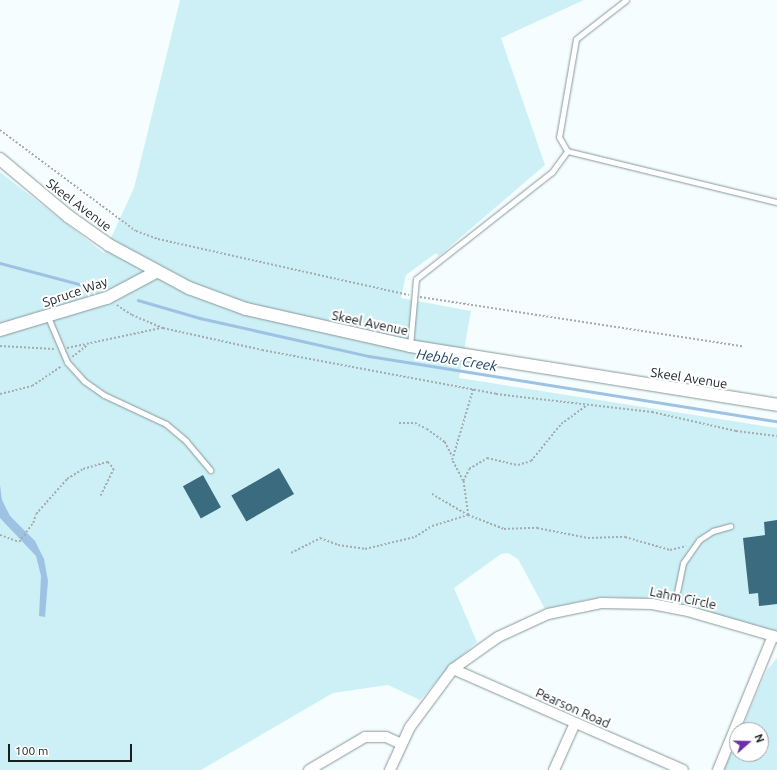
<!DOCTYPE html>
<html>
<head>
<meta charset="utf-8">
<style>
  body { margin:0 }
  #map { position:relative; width:777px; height:770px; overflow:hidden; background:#f5fdfe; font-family:Ubuntu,sans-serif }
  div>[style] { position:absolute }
  .green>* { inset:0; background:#cdf0f6 }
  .water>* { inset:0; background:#9dc2e3 }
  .stream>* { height:2.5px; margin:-1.25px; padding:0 1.25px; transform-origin:1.25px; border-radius:1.25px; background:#9dc2e3 }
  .building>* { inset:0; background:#3b6b7f; transform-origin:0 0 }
  .path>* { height:1.5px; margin-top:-0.75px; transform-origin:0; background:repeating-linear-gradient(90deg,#a4acad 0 2px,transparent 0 4px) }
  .roads { filter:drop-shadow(0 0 1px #86989a) drop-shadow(0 0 1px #86989a) }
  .service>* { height:5px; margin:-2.5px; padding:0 2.5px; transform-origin:2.5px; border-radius:2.5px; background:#fff }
  .minor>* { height:10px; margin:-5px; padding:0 5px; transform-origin:5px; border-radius:5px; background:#fff }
  .tertiary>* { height:12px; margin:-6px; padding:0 6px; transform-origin:6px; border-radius:6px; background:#fff }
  span { translate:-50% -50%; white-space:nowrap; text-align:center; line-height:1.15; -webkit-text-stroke:4px #fff; paint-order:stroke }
  .street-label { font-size:13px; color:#192021 }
  .water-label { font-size:14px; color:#113a5b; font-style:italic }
  .north { position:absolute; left:729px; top:722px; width:40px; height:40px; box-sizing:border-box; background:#fff; border:1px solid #a3a6a6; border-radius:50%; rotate:70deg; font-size:11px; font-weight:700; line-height:16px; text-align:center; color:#192021 }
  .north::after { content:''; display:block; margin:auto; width:14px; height:18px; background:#6c2fa5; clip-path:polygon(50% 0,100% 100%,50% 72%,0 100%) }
  .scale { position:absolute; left:8px; top:744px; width:124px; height:18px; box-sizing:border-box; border:2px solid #192021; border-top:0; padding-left:5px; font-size:12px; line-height:14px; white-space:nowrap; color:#192021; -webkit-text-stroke:3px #fff; paint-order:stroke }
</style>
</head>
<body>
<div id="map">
  <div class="green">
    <i style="clip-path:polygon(180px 0,584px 0,501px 38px,545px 165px,439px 256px,436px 253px,406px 275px,401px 298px,471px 311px,459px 378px,777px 428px,777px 632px,663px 599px,601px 597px,545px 609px,518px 559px,508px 553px,501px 554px,454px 588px,477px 642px,450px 666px,420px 700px,388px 685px,333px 693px,201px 770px,0 770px,0 172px,104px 253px,134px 188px)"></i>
    <i style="clip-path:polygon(777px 658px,777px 770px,723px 770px,737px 738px,737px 754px,761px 754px,761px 730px,741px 730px,767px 670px)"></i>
  </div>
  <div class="water">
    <i style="clip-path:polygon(0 485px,2px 500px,10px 516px,35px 541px,44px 559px,48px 581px,45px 617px,39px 616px,41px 576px,36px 556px,0 518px)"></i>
  </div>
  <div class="stream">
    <i style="left:0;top:263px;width:93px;rotate:14.9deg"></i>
    <i style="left:138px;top:300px;width:65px;rotate:16.2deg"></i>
    <i style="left:200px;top:318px;width:173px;rotate:12.7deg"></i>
    <i style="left:369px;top:356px;width:413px;rotate:9.1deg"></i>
  </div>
  <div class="building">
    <i style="left:279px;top:468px;width:30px;height:55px;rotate:60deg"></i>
    <i style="left:203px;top:475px;width:37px;height:23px;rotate:61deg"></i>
    <i style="clip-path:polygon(777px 520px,777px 604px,759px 606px,758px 593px,749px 594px,743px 538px,765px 535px,764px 522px)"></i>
  </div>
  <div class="path">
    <i style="left:0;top:130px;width:169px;rotate:36.6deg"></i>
    <i style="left:136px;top:231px;width:23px;rotate:20deg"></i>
    <i style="left:158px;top:239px;width:257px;rotate:12.6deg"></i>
    <i style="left:420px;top:297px;width:326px;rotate:8.7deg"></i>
    <i style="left:117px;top:305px;width:18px;rotate:34deg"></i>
    <i style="left:132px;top:315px;width:34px;rotate:23deg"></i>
    <i style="left:163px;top:328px;width:101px;rotate:12.5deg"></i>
    <i style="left:262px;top:350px;width:238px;rotate:10.6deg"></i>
    <i style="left:496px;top:394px;width:157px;rotate:6.6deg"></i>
    <i style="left:652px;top:412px;width:86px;rotate:12.7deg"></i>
    <i style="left:736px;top:431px;width:41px;rotate:7deg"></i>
    <i style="left:0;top:346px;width:54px;rotate:3.2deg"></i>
    <i style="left:67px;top:348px;width:96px;rotate:-12deg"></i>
    <i style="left:72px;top:357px;width:18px;rotate:-38deg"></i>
    <i style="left:0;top:394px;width:33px;rotate:-14deg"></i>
    <i style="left:32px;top:386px;width:36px;rotate:-34deg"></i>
    <i style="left:399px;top:423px;width:16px"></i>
    <i style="left:415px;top:423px;width:13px;rotate:27deg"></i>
    <i style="left:427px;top:429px;width:22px;rotate:36deg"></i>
    <i style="left:445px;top:442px;width:16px;rotate:63deg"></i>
    <i style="left:463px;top:481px;width:24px;rotate:-118deg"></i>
    <i style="left:452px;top:460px;width:74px;rotate:-73.5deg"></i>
    <i style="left:432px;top:494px;width:42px;rotate:30.3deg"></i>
    <i style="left:468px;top:515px;width:34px;rotate:-98deg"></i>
    <i style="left:463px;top:481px;width:13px;rotate:-63deg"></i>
    <i style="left:469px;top:469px;width:21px;rotate:-31deg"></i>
    <i style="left:487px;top:458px;width:32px;rotate:13deg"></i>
    <i style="left:518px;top:465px;width:14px;rotate:-17deg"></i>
    <i style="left:531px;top:461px;width:48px;rotate:-51deg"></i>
    <i style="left:561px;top:424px;width:32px;rotate:-36deg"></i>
    <i style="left:0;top:535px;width:20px;rotate:20deg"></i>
    <i style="left:19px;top:542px;width:24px;rotate:-54deg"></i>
    <i style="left:33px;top:523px;width:9px;rotate:-72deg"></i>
    <i style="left:36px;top:514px;width:47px;rotate:-48.5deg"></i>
    <i style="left:67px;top:479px;width:19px;rotate:-32deg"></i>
    <i style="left:83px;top:469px;width:26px;rotate:-16deg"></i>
    <i style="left:108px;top:462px;width:9px;rotate:49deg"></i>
    <i style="left:114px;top:469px;width:30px;rotate:116deg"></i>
    <i style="left:291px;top:553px;width:33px;rotate:-27deg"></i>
    <i style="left:320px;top:538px;width:19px;rotate:21deg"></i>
    <i style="left:338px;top:545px;width:27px;rotate:8deg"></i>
    <i style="left:365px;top:549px;width:51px;rotate:-13.5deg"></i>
    <i style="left:415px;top:537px;width:20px;rotate:-33deg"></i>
    <i style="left:432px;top:526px;width:38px;rotate:-17deg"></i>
    <i style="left:468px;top:515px;width:39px;rotate:21deg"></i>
    <i style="left:504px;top:529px;width:33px;rotate:-2deg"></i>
    <i style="left:537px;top:528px;width:52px;rotate:11.1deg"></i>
    <i style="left:588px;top:538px;width:37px;rotate:-2deg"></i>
    <i style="left:625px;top:537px;width:47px;rotate:16.1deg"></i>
    <i style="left:670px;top:550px;width:16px;rotate:-14deg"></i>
  </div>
  <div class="roads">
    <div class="service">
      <i style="left:626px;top:0;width:63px;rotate:142deg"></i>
      <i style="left:576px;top:39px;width:99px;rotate:99.8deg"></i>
      <i style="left:559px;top:137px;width:16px;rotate:60deg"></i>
      <i style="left:567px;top:151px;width:216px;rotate:13.7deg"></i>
      <i style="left:48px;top:317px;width:49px;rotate:67.1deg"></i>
      <i style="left:67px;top:362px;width:25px;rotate:48deg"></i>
      <i style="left:84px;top:381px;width:24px;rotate:35deg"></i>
      <i style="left:104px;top:395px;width:68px;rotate:25.1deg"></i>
      <i style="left:166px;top:424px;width:26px;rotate:40deg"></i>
      <i style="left:186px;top:441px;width:38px;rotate:50deg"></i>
      <i style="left:410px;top:346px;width:67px;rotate:-84.9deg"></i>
      <i style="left:416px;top:279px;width:173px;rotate:-38.2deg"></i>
      <i style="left:552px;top:172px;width:26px;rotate:-54deg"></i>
      <i style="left:674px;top:607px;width:45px;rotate:-78.4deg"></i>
      <i style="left:683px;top:563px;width:28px;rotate:-55deg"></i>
      <i style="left:699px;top:540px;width:17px;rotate:-33deg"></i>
      <i style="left:713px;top:531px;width:18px;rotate:-16deg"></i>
    </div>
    <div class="minor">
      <i style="left:453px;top:669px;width:251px;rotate:23.7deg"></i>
      <i style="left:309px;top:770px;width:65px;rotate:-30.5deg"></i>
      <i style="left:365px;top:737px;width:21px"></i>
      <i style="left:386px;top:737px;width:17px;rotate:24deg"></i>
      <i style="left:390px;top:770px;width:47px;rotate:-65.1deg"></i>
      <i style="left:410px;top:727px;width:72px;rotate:-53.4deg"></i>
      <i style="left:453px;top:669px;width:55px;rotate:-35.4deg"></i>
      <i style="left:498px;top:637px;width:55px;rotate:-24.7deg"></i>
      <i style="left:548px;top:614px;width:54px;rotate:-11.7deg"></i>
      <i style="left:601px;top:603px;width:51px;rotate:1.1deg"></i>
      <i style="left:652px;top:604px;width:33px;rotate:11deg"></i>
      <i style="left:684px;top:610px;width:97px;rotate:16.2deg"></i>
      <i style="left:554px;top:770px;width:51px;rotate:-65.9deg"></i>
      <i style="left:718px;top:770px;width:145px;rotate:-67.7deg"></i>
    </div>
    <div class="tertiary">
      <i style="left:0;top:159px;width:89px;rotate:40deg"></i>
      <i style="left:68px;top:216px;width:50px;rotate:35.3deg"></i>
      <i style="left:109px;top:245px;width:91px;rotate:28.3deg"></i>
      <i style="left:189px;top:288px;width:61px;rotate:20.2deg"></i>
      <i style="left:246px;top:309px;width:168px;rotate:12.7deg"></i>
      <i style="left:410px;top:346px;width:372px;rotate:9.1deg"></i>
      <i style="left:0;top:330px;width:112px;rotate:-16.7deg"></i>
      <i style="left:107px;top:298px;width:55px;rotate:-28deg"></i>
    </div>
  </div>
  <div class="street-label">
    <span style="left:79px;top:205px;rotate:37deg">Skeel Avenue</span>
    <span style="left:75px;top:292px;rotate:-19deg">Spruce Way</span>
    <span style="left:370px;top:323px;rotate:12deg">Skeel Avenue</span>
    <span style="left:689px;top:378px;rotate:9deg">Skeel Avenue</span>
    <span style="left:683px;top:598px;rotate:12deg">Lahm Circle</span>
    <span style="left:573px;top:708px;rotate:24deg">Pearson Road</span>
  </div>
  <div class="water-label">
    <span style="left:457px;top:360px;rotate:9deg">Hebble Creek</span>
  </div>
  <div class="north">N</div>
  <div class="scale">100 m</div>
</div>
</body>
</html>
